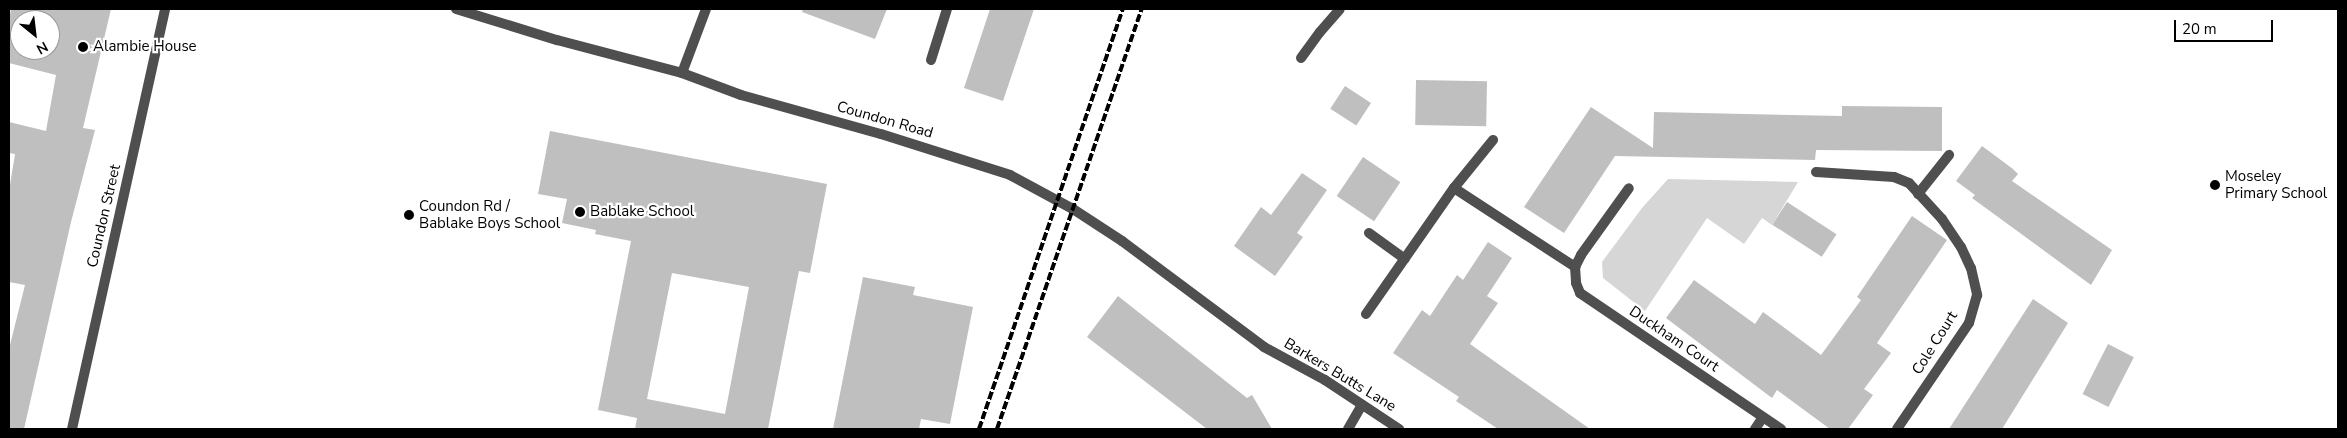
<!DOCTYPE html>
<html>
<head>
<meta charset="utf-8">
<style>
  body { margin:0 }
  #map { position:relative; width:2347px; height:438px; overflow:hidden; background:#fff; font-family:"Nunito Sans",sans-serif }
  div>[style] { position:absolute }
  .green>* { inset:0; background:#d6d6d6 }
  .building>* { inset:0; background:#bfbfbf; transform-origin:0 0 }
  .minor>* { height:10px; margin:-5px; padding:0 5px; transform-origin:5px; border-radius:5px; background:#4f4f4f }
  .tertiary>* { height:10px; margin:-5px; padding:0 5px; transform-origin:5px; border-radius:5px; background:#4f4f4f }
  .rail>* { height:4px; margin-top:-2px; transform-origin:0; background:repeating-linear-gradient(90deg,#000 0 8px,transparent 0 10.5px) }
  .dots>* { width:14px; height:14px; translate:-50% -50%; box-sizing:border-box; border:2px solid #fff; border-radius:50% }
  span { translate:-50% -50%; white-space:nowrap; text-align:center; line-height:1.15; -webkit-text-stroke:4.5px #fff; paint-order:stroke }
  .poi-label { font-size:15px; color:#000 }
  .left { translate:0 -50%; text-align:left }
  .street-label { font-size:15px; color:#000 }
  .frame { position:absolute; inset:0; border:10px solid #000; pointer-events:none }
  .north { position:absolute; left:10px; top:10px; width:50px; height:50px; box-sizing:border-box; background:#fff; border:1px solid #999; border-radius:50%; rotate:151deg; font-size:14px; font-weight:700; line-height:20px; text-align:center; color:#000 }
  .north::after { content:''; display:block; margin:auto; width:18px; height:22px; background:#000; clip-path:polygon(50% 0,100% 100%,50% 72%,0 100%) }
  .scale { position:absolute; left:2174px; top:20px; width:99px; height:22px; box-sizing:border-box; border:2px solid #000; border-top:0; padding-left:6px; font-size:15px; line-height:18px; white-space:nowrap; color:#000; -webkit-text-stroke:4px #fff; paint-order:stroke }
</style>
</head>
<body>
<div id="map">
  <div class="green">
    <i style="clip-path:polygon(1668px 179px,1798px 182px,1772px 225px,1762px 218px,1744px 244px,1707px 218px,1645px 311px,1603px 278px,1602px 262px,1642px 208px)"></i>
  </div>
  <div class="building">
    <i style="clip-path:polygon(evenodd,11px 9px,111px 9px,83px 128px,95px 130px,71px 222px,24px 429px,9px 429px,9px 349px,25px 285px,9px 282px,9px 191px,15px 154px,9px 153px,9px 122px,46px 131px,56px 75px,9px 63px,9px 20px,11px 9px,20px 20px,50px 20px,50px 50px,20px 50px,20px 20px)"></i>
    <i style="clip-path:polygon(803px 9px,887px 9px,875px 39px,802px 12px)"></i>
    <i style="clip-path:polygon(990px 9px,1034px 9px,1003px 101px,964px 88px)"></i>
    <i style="left:1416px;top:80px;width:71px;height:45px;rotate:1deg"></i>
    <i style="left:1345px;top:86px;width:31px;height:27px;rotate:33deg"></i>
    <i style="clip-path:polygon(1842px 106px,1942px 107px,1942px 151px,1816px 150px,1815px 160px,1615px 156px,1564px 233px,1524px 207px,1591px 107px,1653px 148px,1654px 112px,1842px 116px)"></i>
    <i style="clip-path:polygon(evenodd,550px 131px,827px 184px,810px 273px,799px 271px,768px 429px,635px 429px,637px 418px,598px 410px,631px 241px,595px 234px,596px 230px,562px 223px,567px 199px,538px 194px,550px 131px,672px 273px,749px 287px,725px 414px,647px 399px,672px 273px)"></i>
    <i style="clip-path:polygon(1982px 146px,2013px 169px,2018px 174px,2012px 181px,2112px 250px,2091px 285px,1972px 198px,1975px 195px,1956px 181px)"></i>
    <i style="left:1363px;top:157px;width:45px;height:47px;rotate:34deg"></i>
    <i style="clip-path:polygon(1302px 173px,1327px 190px,1297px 233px,1303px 237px,1275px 276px,1234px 246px,1261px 207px,1271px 215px)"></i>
    <i style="left:1787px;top:202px;width:59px;height:27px;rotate:33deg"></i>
    <i style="clip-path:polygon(1912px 216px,1947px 240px,1877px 343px,1891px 353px,1864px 389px,1873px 395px,1848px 429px,1830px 429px,1777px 390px,1772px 398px,1666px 318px,1694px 280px,1755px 324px,1763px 312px,1821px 355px,1861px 300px,1857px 297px)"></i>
    <i style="clip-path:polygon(1488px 242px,1512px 258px,1487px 296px,1498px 303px,1470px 344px,1590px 429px,1498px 429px,1456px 401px,1459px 397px,1393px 353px,1422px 310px,1430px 316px,1457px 275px,1463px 280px)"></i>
    <i style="clip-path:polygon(863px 277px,915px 287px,913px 295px,973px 307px,950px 424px,921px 419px,919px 429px,833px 429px)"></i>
    <i style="clip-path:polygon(1118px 296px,1247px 398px,1252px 395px,1272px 429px,1207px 429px,1087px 337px)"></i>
    <i style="clip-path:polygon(2033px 299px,2068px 323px,2002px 429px,1949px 429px)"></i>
    <i style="left:2108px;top:344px;width:29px;height:56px;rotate:27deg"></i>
  </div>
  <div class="minor">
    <i style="left:1301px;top:58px;width:32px;rotate:-54deg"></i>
    <i style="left:1320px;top:32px;width:30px;rotate:-49deg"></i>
    <i style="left:931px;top:60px;width:53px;rotate:-72.6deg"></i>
    <i style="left:682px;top:73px;width:68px;rotate:-69.4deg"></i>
    <i style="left:1816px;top:172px;width:78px;rotate:3.7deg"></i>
    <i style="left:1894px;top:177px;width:16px;rotate:22deg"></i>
    <i style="left:1909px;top:183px;width:49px;rotate:47.5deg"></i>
    <i style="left:1942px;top:219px;width:34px;rotate:56deg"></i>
    <i style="left:1961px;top:247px;width:23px;rotate:65deg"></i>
    <i style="left:1971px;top:268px;width:28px;rotate:77deg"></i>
    <i style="left:1977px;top:295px;width:29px;rotate:106deg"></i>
    <i style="left:1969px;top:323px;width:128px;rotate:124.2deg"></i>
    <i style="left:1454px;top:188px;width:145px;rotate:33.1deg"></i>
    <i style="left:1575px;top:267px;width:16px;rotate:86deg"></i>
    <i style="left:1576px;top:283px;width:11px;rotate:68deg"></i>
    <i style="left:1580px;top:293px;width:243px;rotate:34.1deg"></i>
    <i style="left:1918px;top:194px;width:50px;rotate:-51.5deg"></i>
    <i style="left:1369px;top:233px;width:44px;rotate:35.8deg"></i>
    <i style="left:1575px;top:267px;width:13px;rotate:-63deg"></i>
    <i style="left:1581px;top:255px;width:82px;rotate:-54.4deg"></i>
    <i style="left:1366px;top:314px;width:154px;rotate:-55.1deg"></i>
    <i style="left:1454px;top:188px;width:62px;rotate:-50.9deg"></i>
    <i style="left:72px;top:429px;width:430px;rotate:-77.5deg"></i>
    <i style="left:1348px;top:429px;width:28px;rotate:-60deg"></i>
    <i style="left:1755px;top:429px;width:14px;rotate:-56deg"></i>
  </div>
  <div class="tertiary">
    <i style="left:456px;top:9px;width:106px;rotate:17.1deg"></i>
    <i style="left:557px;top:40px;width:129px;rotate:14.8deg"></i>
    <i style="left:682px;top:73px;width:63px;rotate:20.4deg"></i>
    <i style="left:741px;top:95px;width:145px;rotate:15.6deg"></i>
    <i style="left:881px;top:134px;width:135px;rotate:17.6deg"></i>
    <i style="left:1010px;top:175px;width:72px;rotate:28.4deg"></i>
    <i style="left:1073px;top:209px;width:59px;rotate:33.1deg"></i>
    <i style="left:1122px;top:241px;width:177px;rotate:36.7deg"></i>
    <i style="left:1264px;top:347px;width:69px;rotate:28.4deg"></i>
    <i style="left:1325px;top:380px;width:89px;rotate:33.5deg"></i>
  </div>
  <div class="rail">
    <i style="left:979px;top:429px;width:444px;rotate:-71.1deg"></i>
    <i style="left:997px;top:429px;width:444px;rotate:-71deg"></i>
  </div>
  <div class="dots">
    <i style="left:83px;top:47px;background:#000"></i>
    <i style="left:2215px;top:185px;background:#000"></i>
    <i style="left:580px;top:212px;background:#000"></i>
    <i style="left:409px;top:215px;background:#000"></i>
  </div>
  <div class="poi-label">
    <span class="left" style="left:93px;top:47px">Alambie House</span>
    <span class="left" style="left:2225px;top:185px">Moseley<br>Primary School</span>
    <span class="left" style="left:419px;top:215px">Coundon Rd /<br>Bablake Boys School</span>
    <span class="left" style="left:590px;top:212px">Bablake School</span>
  </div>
  <div class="street-label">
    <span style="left:885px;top:120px;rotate:16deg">Coundon Road</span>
    <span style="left:104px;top:216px;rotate:-77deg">Coundon Street</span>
    <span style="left:1674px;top:339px;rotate:34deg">Duckham Court</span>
    <span style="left:1935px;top:343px;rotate:-58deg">Cole Court</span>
    <span style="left:1340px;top:375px;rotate:31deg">Barkers Butts Lane</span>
  </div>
  <div class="frame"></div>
  <div class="north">N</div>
  <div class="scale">20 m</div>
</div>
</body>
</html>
